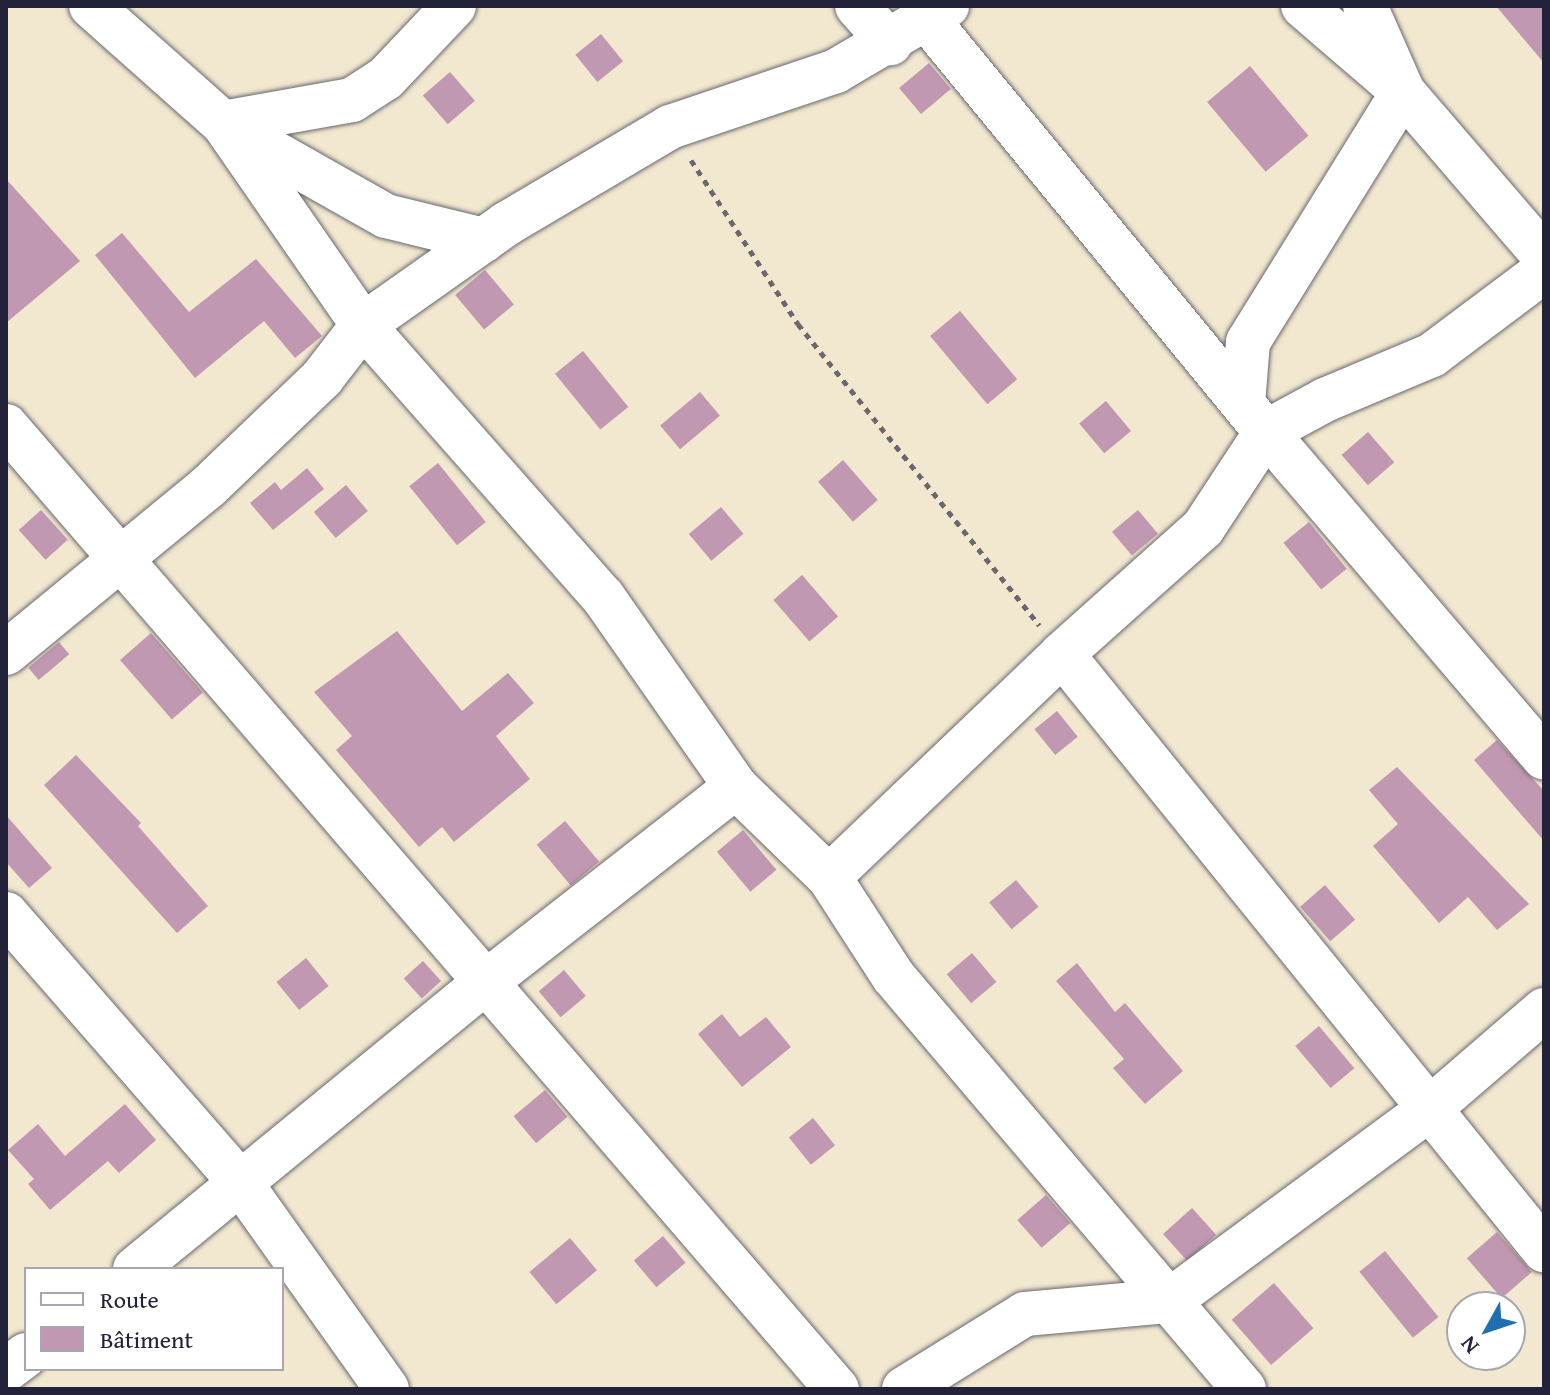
<!DOCTYPE html>
<html>
<head>
<meta charset="utf-8">
<style>
  body { margin:0 }
  #map { position:relative; width:1550px; height:1395px; overflow:hidden; background:#f1e8cf; font-family:"Gentium Book Plus",serif }
  div>[style] { position:absolute }
  .building>* { inset:0; background:#c198b2; transform-origin:0 0 }
  .path>* { height:5px; margin-top:-2.5px; transform-origin:0; background:repeating-linear-gradient(90deg,#6a676f 0 6px,transparent 0 12px) }
  .roads { filter:drop-shadow(0 0 2px #6a676f) drop-shadow(0 0 2px #6a676f) }
  .minor>* { height:44px; margin:-22px; padding:0 22px; transform-origin:22px; border-radius:22px; background:#fff }
  span { translate:-50% -50%; white-space:nowrap; text-align:center; line-height:1.15; -webkit-text-stroke:6px #fff; paint-order:stroke }
  .frame { position:absolute; inset:0; border:8px solid #22223b; pointer-events:none }
  .legend { position:absolute; left:24px; top:1267px; width:260px; height:104px; box-sizing:border-box; background:#fff; border:2px solid #a7a7b1; margin:0; padding:10px 14px; list-style:none; font-size:24px; color:#22223b }
  .legend li { display:flex; align-items:center; gap:16px; height:40px }
  .legend b { width:40px; border:2px solid #a7a7b1 }
  .north { position:absolute; left:1446px; top:1291px; width:80px; height:80px; box-sizing:border-box; background:#fff; border:2px solid #a7a7b1; border-radius:50%; rotate:230deg; font-size:22px; font-weight:700; line-height:32px; text-align:center; color:#22223b }
  .north::after { content:''; display:block; margin:auto; width:28px; height:36px; background:#1f6fb2; clip-path:polygon(50% 0,100% 100%,50% 72%,0 100%) }
</style>
</head>
<body>
<div id="map">
  <div class="building">
    <i style="clip-path:polygon(1496px 6px,1544px 6px,1544px 63px)"></i>
    <i style="left:601px;top:34px;width:35px;height:33px;rotate:51deg"></i>
    <i style="left:929px;top:63px;width:34px;height:39px;rotate:50deg"></i>
    <i style="left:1250px;top:66px;width:91px;height:56px;rotate:50deg"></i>
    <i style="left:450px;top:72px;width:38px;height:36px;rotate:49deg"></i>
    <i style="clip-path:polygon(6px 179px,80px 261px,6px 323px)"></i>
    <i style="clip-path:polygon(122px 233px,189px 312px,256px 259px,322px 336px,295px 358px,264px 321px,195px 378px,95px 255px)"></i>
    <i style="left:485px;top:270px;width:45px;height:39px;rotate:50deg"></i>
    <i style="left:960px;top:311px;width:89px;height:39px;rotate:50deg"></i>
    <i style="left:583px;top:351px;width:72px;height:36px;rotate:51deg"></i>
    <i style="left:700px;top:392px;width:31px;height:52px;rotate:50deg"></i>
    <i style="left:1106px;top:401px;width:39px;height:35px;rotate:50deg"></i>
    <i style="left:1368px;top:432px;width:40px;height:35px;rotate:49deg"></i>
    <i style="left:843px;top:460px;width:53px;height:33px;rotate:49deg"></i>
    <i style="left:438px;top:463px;width:76px;height:37px;rotate:51deg"></i>
    <i style="clip-path:polygon(307px 468px,324px 489px,273px 530px,250px 503px,275px 482px,281px 490px)"></i>
    <i style="left:346px;top:485px;width:34px;height:42px;rotate:50deg"></i>
    <i style="left:721px;top:507px;width:35px;height:42px;rotate:50deg"></i>
    <i style="left:41px;top:510px;width:40px;height:30px;rotate:48deg"></i>
    <i style="left:1138px;top:510px;width:31px;height:34px;rotate:50deg"></i>
    <i style="left:1309px;top:522px;width:60px;height:33px;rotate:51deg"></i>
    <i style="left:802px;top:575px;width:55px;height:38px;rotate:49deg"></i>
    <i style="clip-path:polygon(397px 631px,462px 711px,508px 673px,534px 703px,496px 736px,530px 779px,454px 842px,442px 827px,419px 847px,336px 750px,352px 736px,314px 692px)"></i>
    <i style="left:151px;top:633px;width:79px;height:41px;rotate:49deg"></i>
    <i style="left:59px;top:642px;width:16px;height:40px;rotate:50deg"></i>
    <i style="left:1057px;top:711px;width:33px;height:29px;rotate:51deg"></i>
    <i style="clip-path:polygon(1497px 740px,1544px 791px,1544px 841px,1474px 760px)"></i>
    <i style="clip-path:polygon(76px 755px,141px 823px,138px 826px,208px 906px,177px 933px,44px 785px)"></i>
    <i style="clip-path:polygon(1397px 767px,1529px 904px,1497px 930px,1468px 897px,1439px 923px,1373px 846px,1398px 824px,1369px 790px)"></i>
    <i style="clip-path:polygon(6px 815px,52px 868px,29px 888px,6px 862px)"></i>
    <i style="left:565px;top:821px;width:53px;height:37px;rotate:50deg"></i>
    <i style="left:743px;top:830px;width:52px;height:34px;rotate:50deg"></i>
    <i style="left:1016px;top:880px;width:35px;height:35px;rotate:50deg"></i>
    <i style="left:1325px;top:885px;width:46px;height:33px;rotate:49deg"></i>
    <i style="left:972px;top:953px;width:38px;height:33px;rotate:50deg"></i>
    <i style="left:306px;top:958px;width:36px;height:38px;rotate:51deg"></i>
    <i style="left:423px;top:961px;width:27px;height:26px;rotate:48deg"></i>
    <i style="clip-path:polygon(1077px 963px,1115px 1012px,1125px 1003px,1183px 1071px,1145px 1104px,1113px 1068px,1124px 1059px,1056px 981px)"></i>
    <i style="left:564px;top:970px;width:34px;height:33px;rotate:50deg"></i>
    <i style="clip-path:polygon(722px 1014px,740px 1037px,766px 1017px,791px 1047px,742px 1087px,698px 1034px)"></i>
    <i style="left:1319px;top:1026px;width:55px;height:31px;rotate:50deg"></i>
    <i style="left:545px;top:1090px;width:35px;height:41px;rotate:50deg"></i>
    <i style="clip-path:polygon(125px 1104px,156px 1140px,119px 1173px,108px 1161px,50px 1210px,28px 1184px,34px 1179px,8px 1150px,38px 1124px,65px 1156px)"></i>
    <i style="left:813px;top:1118px;width:35px;height:31px;rotate:51deg"></i>
    <i style="left:1046px;top:1195px;width:37px;height:38px;rotate:49deg"></i>
    <i style="left:1192px;top:1208px;width:36px;height:39px;rotate:48deg"></i>
    <i style="left:1497px;top:1232px;width:53px;height:40px;rotate:49deg"></i>
    <i style="left:663px;top:1236px;width:35px;height:38px;rotate:50deg"></i>
    <i style="left:570px;top:1238px;width:42px;height:53px;rotate:50deg"></i>
    <i style="left:1385px;top:1251px;width:85px;height:33px;rotate:51deg"></i>
    <i style="left:1274px;top:1283px;width:60px;height:56px;rotate:49deg"></i>
  </div>
  <div class="path">
    <i style="left:691px;top:160px;width:196px;rotate:56.9deg"></i>
    <i style="left:798px;top:324px;width:386px;rotate:51.3deg"></i>
  </div>
  <div class="roads">
    <div class="minor">
      <i style="left:91px;top:6px;width:176px;rotate:41.6deg"></i>
      <i style="left:223px;top:123px;width:246px;rotate:55.3deg"></i>
      <i style="left:363px;top:325px;width:363px;rotate:48.6deg"></i>
      <i style="left:603px;top:597px;width:232px;rotate:55deg"></i>
      <i style="left:736px;top:787px;width:129px;rotate:44.1deg"></i>
      <i style="left:829px;top:877px;width:118px;rotate:57.1deg"></i>
      <i style="left:893px;top:976px;width:542px;rotate:49.64deg"></i>
      <i style="left:857px;top:6px;width:50px;rotate:48.3deg"></i>
      <i style="left:1303px;top:6px;width:132px;rotate:40.7deg"></i>
      <i style="left:1403px;top:92px;width:216px;rotate:49.3deg"></i>
      <i style="left:926px;top:18px;width:536px;rotate:50.61deg"></i>
      <i style="left:1266px;top:432px;width:428px;rotate:49.5deg"></i>
      <i style="left:223px;top:123px;width:131px;rotate:-10.1deg"></i>
      <i style="left:352px;top:100px;width:40px;rotate:-32.9deg"></i>
      <i style="left:386px;top:78px;width:99px;rotate:-46.6deg"></i>
      <i style="left:239px;top:133px;width:169px;rotate:29.5deg"></i>
      <i style="left:386px;top:216px;width:101px;rotate:13.8deg"></i>
      <i style="left:1243px;top:404px;width:62px;rotate:-85.4deg"></i>
      <i style="left:1248px;top:342px;width:294px;rotate:-58.2deg"></i>
      <i style="left:1403px;top:92px;width:94px;rotate:-113.8deg"></i>
      <i style="left:6px;top:426px;width:1272px;rotate:49.21deg"></i>
      <i style="left:6px;top:653px;width:261px;rotate:-39.4deg"></i>
      <i style="left:208px;top:487px;width:158px;rotate:-43.7deg"></i>
      <i style="left:322px;top:378px;width:67px;rotate:-52.3deg"></i>
      <i style="left:363px;top:325px;width:175px;rotate:-35.2deg"></i>
      <i style="left:506px;top:224px;width:191px;rotate:-30.6deg"></i>
      <i style="left:670px;top:127px;width:175px;rotate:-18.6deg"></i>
      <i style="left:836px;top:71px;width:129px;rotate:-30.4deg"></i>
      <i style="left:1062px;top:654px;width:767px;rotate:51.04deg"></i>
      <i style="left:829px;top:877px;width:323px;rotate:-43.7deg"></i>
      <i style="left:1062px;top:654px;width:189px;rotate:-41.8deg"></i>
      <i style="left:1203px;top:528px;width:115px;rotate:-56.7deg"></i>
      <i style="left:1266px;top:432px;width:67px;rotate:-28.5deg"></i>
      <i style="left:1325px;top:400px;width:116px;rotate:-22.8deg"></i>
      <i style="left:1432px;top:355px;width:140px;rotate:-36.9deg"></i>
      <i style="left:6px;top:914px;width:359px;rotate:48.9deg"></i>
      <i style="left:242px;top:1185px;width:250px;rotate:54.6deg"></i>
      <i style="left:135px;top:1269px;width:453px;rotate:-39.3deg"></i>
      <i style="left:486px;top:982px;width:317px;rotate:-38deg"></i>
      <i style="left:6px;top:1370px;width:25px;rotate:-37deg"></i>
      <i style="left:904px;top:1389px;width:142px;rotate:-31.8deg"></i>
      <i style="left:1025px;top:1314px;width:145px;rotate:-5.2deg"></i>
      <i style="left:1169px;top:1301px;width:320px;rotate:-36.4deg"></i>
      <i style="left:1427px;top:1111px;width:155px;rotate:-40.8deg"></i>
    </div>
  </div>
  <div class="frame"></div>
  <ul class="legend">
  <li><b style="height:10px;background:#fff"></b>Route</li>
  <li><b style="height:22px;background:#c198b2"></b>Bâtiment</li>
  </ul>
  <div class="north">N</div>
</div>
</body>
</html>
